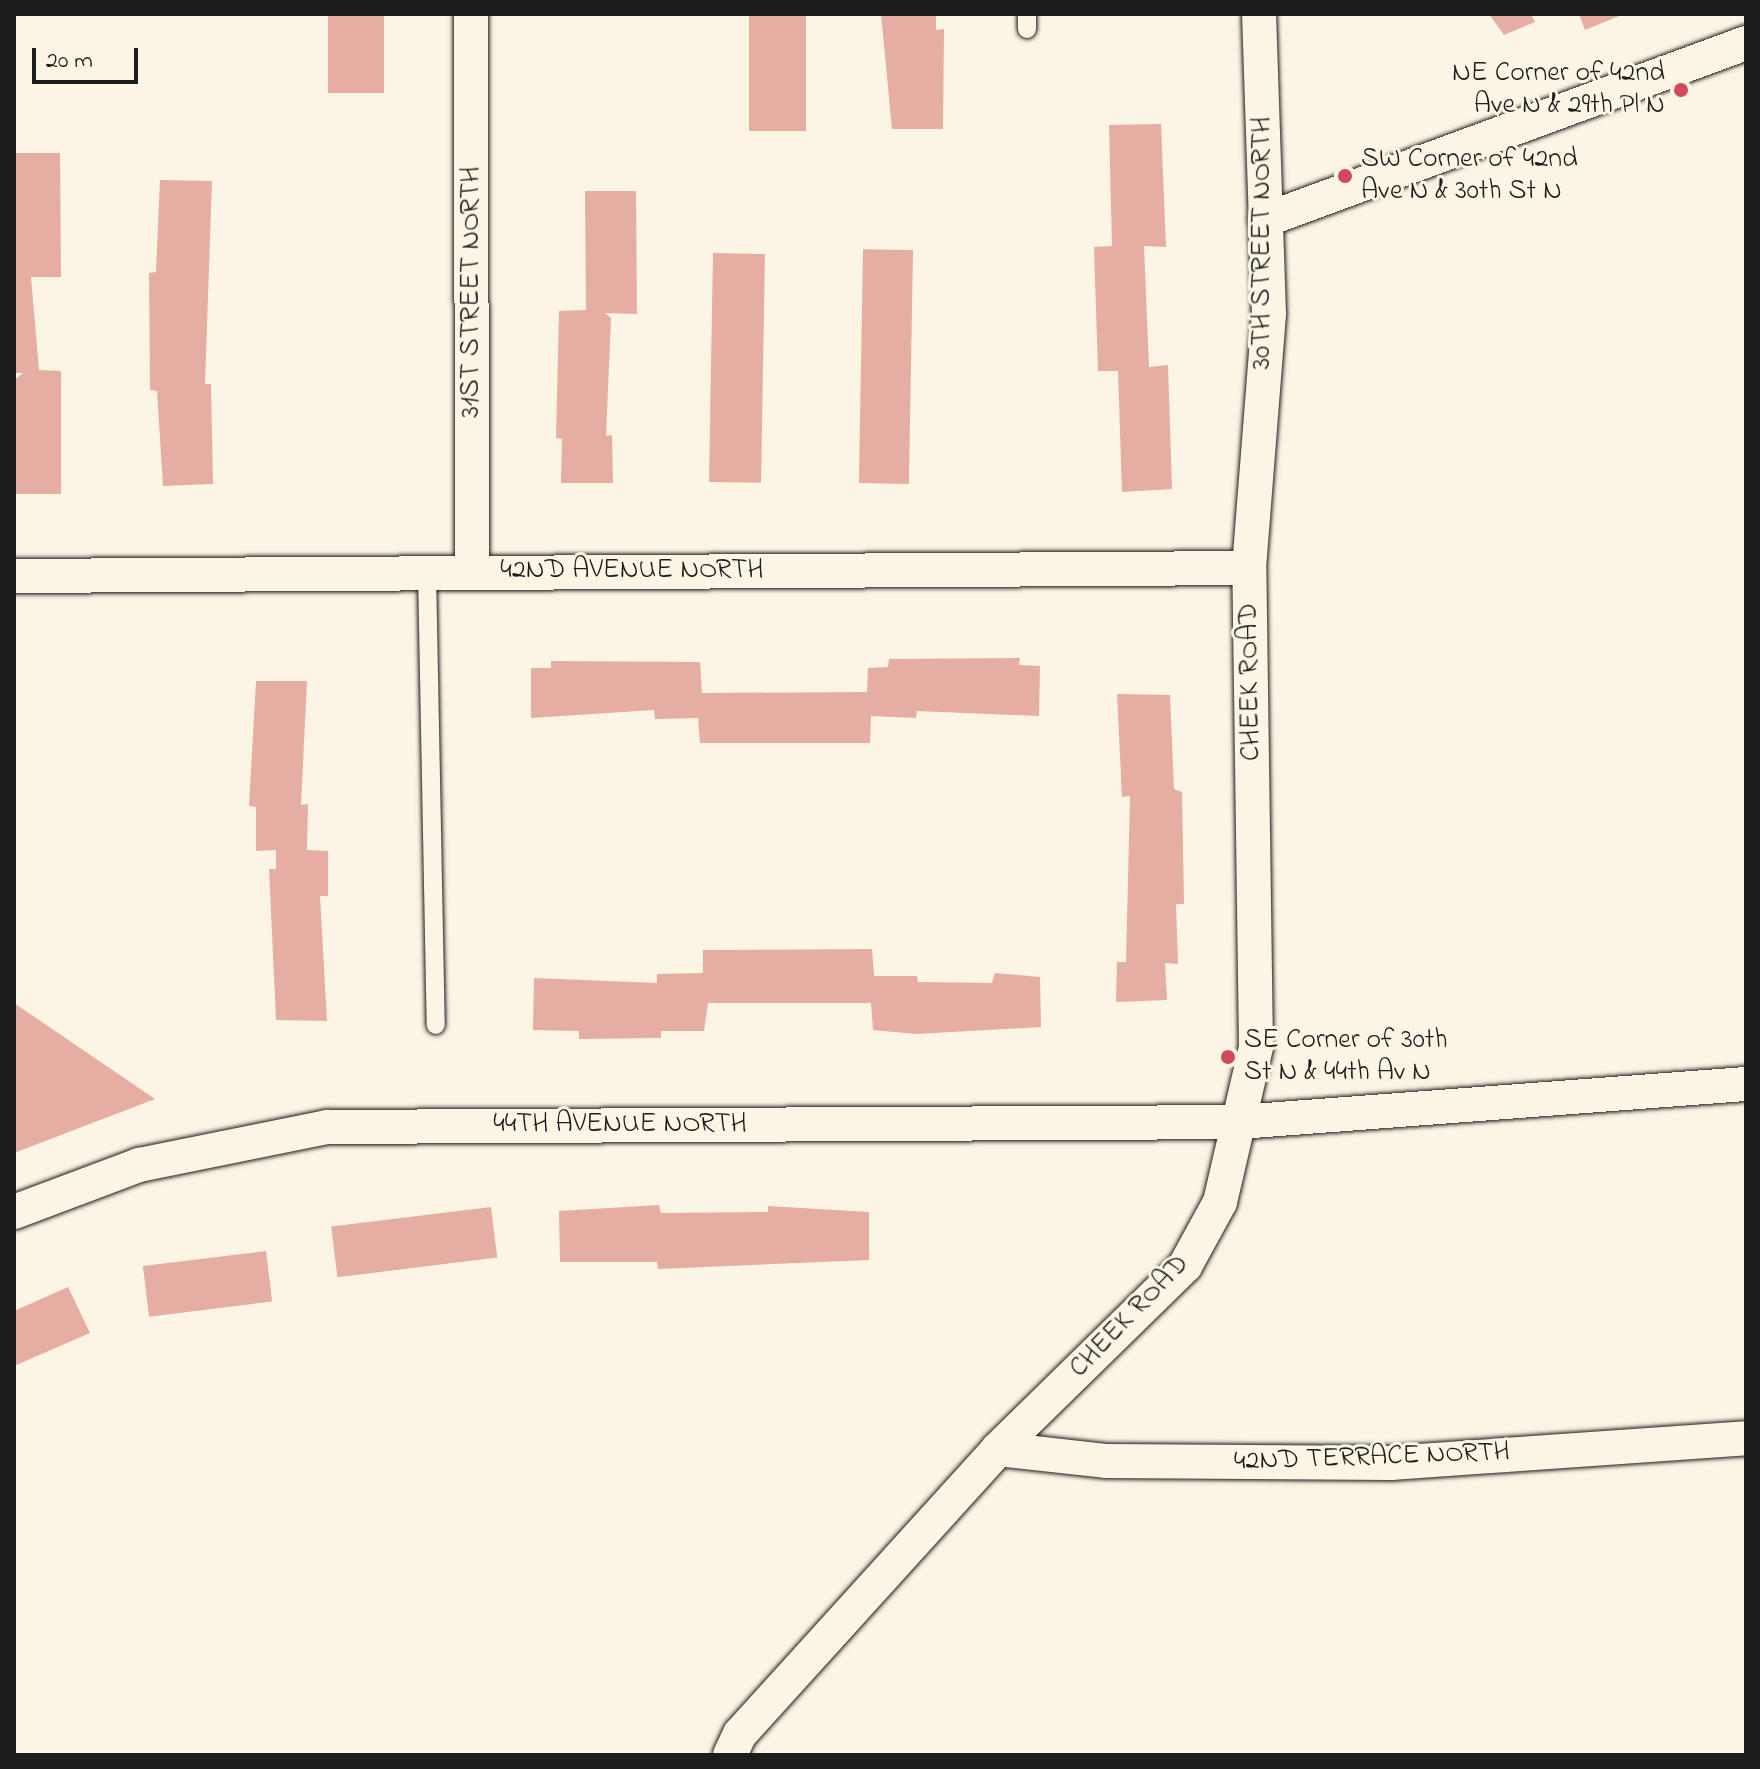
<!DOCTYPE html>
<html>
<head>
<meta charset="utf-8">
<style>
  body { margin:0 }
  #map { position:relative; width:1760px; height:1769px; overflow:hidden; background:#fcf5e5; font-family:"Indie Flower",sans-serif }
  div>[style] { position:absolute }
  .building>* { inset:0; background:#e6ada2; transform-origin:0 0 }
  .roads { filter:drop-shadow(0 0 2px #1c1c1c) drop-shadow(0 0 2px #1c1c1c) }
  .service>* { height:18px; margin:-9px; padding:0 9px; transform-origin:9px; border-radius:9px; background:#fcf5e5 }
  .minor>* { height:34px; margin:-17px; padding:0 17px; transform-origin:17px; border-radius:17px; background:#fcf5e5 }
  .dots>* { width:22px; height:22px; translate:-50% -50%; box-sizing:border-box; border:4px solid #fcf5e5; border-radius:50% }
  span { translate:-50% -50%; white-space:nowrap; text-align:center; line-height:1.15; -webkit-text-stroke:6px #fcf5e5; paint-order:stroke }
  .poi-label { font-size:28px; color:#1c1c1c }
  .right { translate:-100% -50%; text-align:right }
  .left { translate:0 -50%; text-align:left }
  .street-label { font-size:28px; color:#1c1c1c }
  .frame { position:absolute; inset:0; border:16px solid #1c1c1c; pointer-events:none }
  .scale { position:absolute; left:32px; top:48px; width:106px; height:36px; box-sizing:border-box; border:4px solid #1c1c1c; border-top:0; padding-left:10px; font-size:24px; line-height:28px; white-space:nowrap; color:#1c1c1c; -webkit-text-stroke:6px #fcf5e5; paint-order:stroke }
</style>
</head>
<body>
<div id="map">
  <div class="building">
    <i style="left:328px;top:14px;width:56px;height:79px"></i>
    <i style="left:749px;top:14px;width:57px;height:117px"></i>
    <i style="clip-path:polygon(881px 14px,936px 14px,936px 30px,944px 29px,943px 129px,892px 129px)"></i>
    <i style="clip-path:polygon(1489px 14px,1531px 14px,1535px 22px,1504px 35px)"></i>
    <i style="clip-path:polygon(1579px 14px,1618px 14px,1619px 16px,1585px 30px)"></i>
    <i style="clip-path:polygon(1161px 124px,1166px 247px,1144px 246px,1149px 367px,1168px 365px,1172px 489px,1122px 492px,1118px 371px,1098px 371px,1094px 247px,1112px 246px,1109px 125px)"></i>
    <i style="clip-path:polygon(14px 153px,60px 153px,61px 277px,31px 277px,39px 370px,61px 371px,61px 494px,14px 494px,14px 380px,23px 373px,14px 373px)"></i>
    <i style="clip-path:polygon(160px 180px,212px 181px,205px 384px,211px 384px,213px 484px,163px 486px,157px 391px,150px 390px,149px 273px,156px 272px)"></i>
    <i style="clip-path:polygon(585px 191px,636px 191px,637px 314px,605px 313px,611px 318px,606px 436px,612px 435px,613px 483px,561px 483px,562px 439px,556px 438px,559px 311px,586px 310px)"></i>
    <i style="left:913px;top:250px;width:234px;height:50px;rotate:91deg"></i>
    <i style="left:713px;top:253px;width:52px;height:229px;rotate:1deg"></i>
    <i style="clip-path:polygon(1020px 658px,1019px 665px,1040px 666px,1039px 716px,917px 711px,916px 718px,871px 716px,870px 743px,700px 743px,698px 718px,655px 719px,654px 710px,531px 718px,531px 668px,551px 668px,551px 661px,700px 662px,702px 693px,867px 692px,868px 668px,888px 667px,889px 659px)"></i>
    <i style="clip-path:polygon(256px 681px,307px 681px,301px 805px,308px 804px,307px 850px,328px 851px,328px 896px,320px 896px,327px 1021px,276px 1020px,269px 869px,276px 869px,276px 850px,256px 851px,256px 807px,249px 806px)"></i>
    <i style="clip-path:polygon(1117px 694px,1170px 695px,1174px 789px,1182px 792px,1184px 904px,1176px 904px,1178px 964px,1165px 963px,1167px 1000px,1116px 1002px,1117px 962px,1126px 962px,1130px 796px,1122px 797px)"></i>
    <i style="clip-path:polygon(872px 949px,874px 976px,917px 976px,918px 982px,992px 983px,995px 973px,1040px 977px,1041px 1027px,916px 1034px,873px 1030px,871px 1003px,708px 1003px,704px 1031px,661px 1031px,661px 1038px,579px 1039px,579px 1031px,533px 1030px,534px 978px,657px 983px,657px 974px,703px 973px,703px 950px)"></i>
    <i style="clip-path:polygon(14px 1003px,155px 1099px,14px 1153px)"></i>
    <i style="clip-path:polygon(659px 1205px,661px 1213px,768px 1212px,768px 1206px,869px 1212px,869px 1260px,658px 1269px,657px 1262px,560px 1262px,559px 1211px)"></i>
    <i style="left:491px;top:1207px;width:51px;height:161px;rotate:83deg"></i>
    <i style="left:266px;top:1251px;width:51px;height:124px;rotate:83deg"></i>
    <i style="clip-path:polygon(68px 1287px,90px 1333px,14px 1366px,14px 1311px)"></i>
  </div>
  <div class="roads">
    <div class="service">
      <i style="left:1027px;top:14px;width:15px;rotate:90deg"></i>
      <i style="left:427px;top:571px;width:454px;rotate:88.9deg"></i>
    </div>
    <div class="minor">
      <i style="left:471px;top:14px;width:557px;rotate:89.9deg"></i>
      <i style="left:1265px;top:220px;width:513px;rotate:-20.2deg"></i>
      <i style="left:14px;top:576px;width:1235px;rotate:-0.37deg"></i>
      <i style="left:14px;top:1212px;width:134px;rotate:-20.6deg"></i>
      <i style="left:139px;top:1165px;width:192px;rotate:-11.4deg"></i>
      <i style="left:327px;top:1127px;width:912px;rotate:-0.31deg"></i>
      <i style="left:1239px;top:1122px;width:508px;rotate:-4.29deg"></i>
      <i style="left:998px;top:1449px;width:110px;rotate:6.3deg"></i>
      <i style="left:1107px;top:1461px;width:284px;rotate:0.4deg"></i>
      <i style="left:1391px;top:1463px;width:356px;rotate:-4deg"></i>
      <i style="left:730px;top:1755px;width:23px;rotate:-65deg"></i>
      <i style="left:740px;top:1734px;width:384px;rotate:-47.8deg"></i>
      <i style="left:998px;top:1449px;width:262px;rotate:-44.4deg"></i>
      <i style="left:1185px;top:1266px;width:73px;rotate:-61.3deg"></i>
      <i style="left:1220px;top:1202px;width:159px;rotate:-76.9deg"></i>
      <i style="left:1256px;top:1047px;width:479px;rotate:-90.8deg"></i>
      <i style="left:1249px;top:568px;width:255px;rotate:-85.5deg"></i>
      <i style="left:1269px;top:314px;width:300px;rotate:-91.9deg"></i>
    </div>
  </div>
  <div class="dots">
    <i style="left:1681px;top:90px;background:#d1495b"></i>
    <i style="left:1345px;top:176px;background:#d1495b"></i>
    <i style="left:1228px;top:1057px;background:#d1495b"></i>
  </div>
  <div class="poi-label">
    <span class="right" style="left:1665px;top:90px">NE Corner of 42nd<br>Ave N &amp; 29th Pl N</span>
    <span class="left" style="left:1361px;top:176px">SW Corner of 42nd<br>Ave N &amp; 30th St N</span>
    <span class="left" style="left:1244px;top:1057px">SE Corner of 30th<br>St N &amp; 44th Av N</span>
  </div>
  <div class="street-label">
    <span style="left:1263px;top:243px;rotate:-90deg">30TH STREET NORTH</span>
    <span style="left:472px;top:292px;rotate:-90deg">31ST STREET NORTH</span>
    <span style="left:632px;top:571px">42ND AVENUE NORTH</span>
    <span style="left:1251px;top:682px;rotate:-91deg">CHEEK ROAD</span>
    <span style="left:620px;top:1125px">44TH AVENUE NORTH</span>
    <span style="left:1130px;top:1317px;rotate:-46deg">CHEEK ROAD</span>
    <span style="left:1372px;top:1458px;rotate:-2deg">42ND TERRACE NORTH</span>
  </div>
  <div class="frame"></div>
  <div class="scale">20 m</div>
</div>
</body>
</html>
